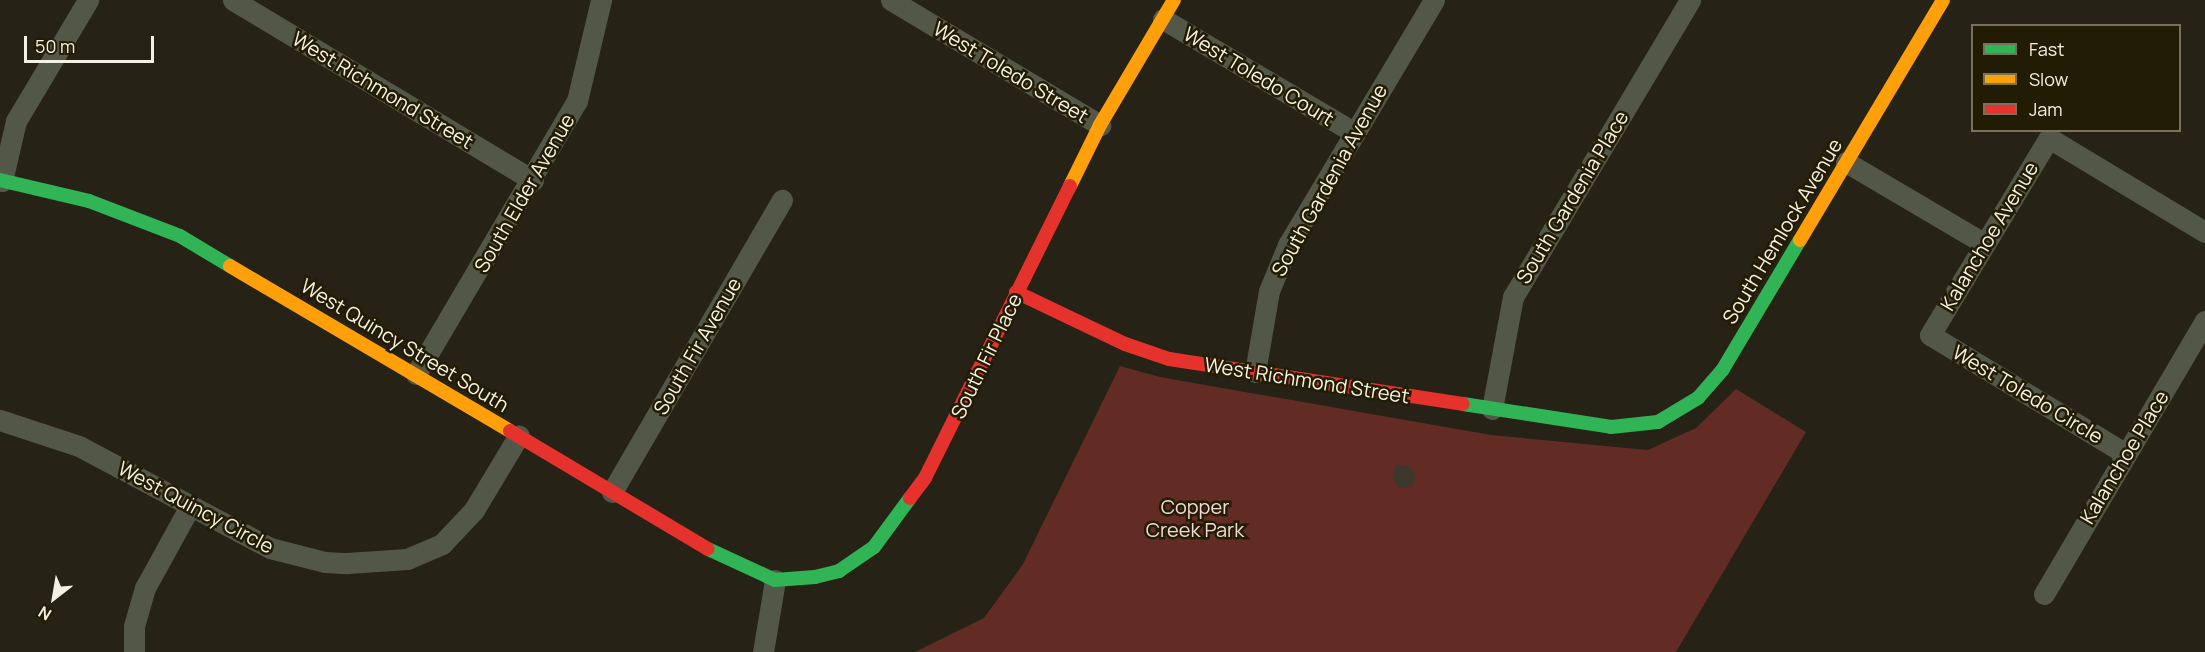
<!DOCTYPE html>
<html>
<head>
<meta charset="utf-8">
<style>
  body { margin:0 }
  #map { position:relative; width:2205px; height:652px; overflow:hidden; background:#262215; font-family:Manrope,sans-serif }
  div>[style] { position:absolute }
  .green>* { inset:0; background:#622b24 }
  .building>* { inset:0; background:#3d382e }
  .street>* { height:21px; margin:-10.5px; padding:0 10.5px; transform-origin:10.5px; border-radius:10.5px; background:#535748 }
  .fast>* { height:14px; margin:-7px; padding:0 7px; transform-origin:7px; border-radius:7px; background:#30b455 }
  .slow>* { height:14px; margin:-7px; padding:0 7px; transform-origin:7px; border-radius:7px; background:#ff9f0a }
  .jam>* { height:14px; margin:-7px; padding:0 7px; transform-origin:7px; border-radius:7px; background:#e5322d }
  span { translate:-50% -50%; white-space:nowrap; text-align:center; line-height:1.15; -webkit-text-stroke:5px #231c04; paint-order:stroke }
  .street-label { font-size:20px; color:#f5f1e2 }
  .park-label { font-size:20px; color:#f0d9d6 }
  .legend { position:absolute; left:1971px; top:24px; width:210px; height:108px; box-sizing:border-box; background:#231c04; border:2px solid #77715d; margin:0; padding:8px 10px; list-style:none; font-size:18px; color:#f5f1e2 }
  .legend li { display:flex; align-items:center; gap:12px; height:30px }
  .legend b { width:30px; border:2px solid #77715d }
  .north { position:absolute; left:24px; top:568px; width:60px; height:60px; -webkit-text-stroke:4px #231c04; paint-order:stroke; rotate:211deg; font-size:16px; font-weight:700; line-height:24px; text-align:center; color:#f5f1e2 }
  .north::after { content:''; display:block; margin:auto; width:21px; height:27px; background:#f5f1e2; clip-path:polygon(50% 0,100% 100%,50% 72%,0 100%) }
  .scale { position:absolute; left:24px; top:36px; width:130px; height:27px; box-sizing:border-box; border:3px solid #f5f1e2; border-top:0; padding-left:8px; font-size:18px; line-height:21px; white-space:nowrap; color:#f5f1e2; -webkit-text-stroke:4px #231c04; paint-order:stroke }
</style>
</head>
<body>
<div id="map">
  <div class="green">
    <i style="clip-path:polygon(1120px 366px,1160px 377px,1491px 435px,1648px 450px,1696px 428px,1736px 389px,1806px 432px,1676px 652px,915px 652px,984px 618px,1023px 564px)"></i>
  </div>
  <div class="building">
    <i style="clip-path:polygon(1408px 465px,1416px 475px,1412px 486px,1399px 488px,1392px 478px,1396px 466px)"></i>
  </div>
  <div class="street">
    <i style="left:233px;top:0;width:350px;rotate:31deg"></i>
    <i style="left:891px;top:0;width:244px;rotate:30.9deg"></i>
    <i style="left:1163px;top:19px;width:223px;rotate:30.7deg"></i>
    <i style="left:1846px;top:162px;width:161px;rotate:30.5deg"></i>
    <i style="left:2px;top:181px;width:62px;rotate:-76.9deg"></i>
    <i style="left:16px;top:121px;width:141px;rotate:-59.2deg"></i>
    <i style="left:1255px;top:372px;width:82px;rotate:-80.2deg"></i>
    <i style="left:1269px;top:291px;width:50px;rotate:-67.6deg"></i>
    <i style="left:1288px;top:245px;width:285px;rotate:-59.2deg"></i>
    <i style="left:416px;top:374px;width:317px;rotate:-59.5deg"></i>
    <i style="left:577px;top:101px;width:104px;rotate:-76.6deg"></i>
    <i style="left:1492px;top:409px;width:114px;rotate:-79.4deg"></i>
    <i style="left:1513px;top:297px;width:346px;rotate:-59.2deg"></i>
    <i style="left:0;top:420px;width:83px;rotate:18.2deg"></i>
    <i style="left:79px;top:446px;width:217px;rotate:28.1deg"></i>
    <i style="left:270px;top:548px;width:57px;rotate:14.3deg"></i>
    <i style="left:325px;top:562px;width:22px;rotate:3deg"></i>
    <i style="left:347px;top:563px;width:60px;rotate:-3.8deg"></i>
    <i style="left:407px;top:559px;width:38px;rotate:-23deg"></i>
    <i style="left:442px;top:544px;width:47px;rotate:-46.7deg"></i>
    <i style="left:474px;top:510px;width:87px;rotate:-59deg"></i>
    <i style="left:2126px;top:454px;width:229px;rotate:-148.7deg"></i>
    <i style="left:1930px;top:335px;width:230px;rotate:-58.9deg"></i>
    <i style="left:2049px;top:138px;width:182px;rotate:31.1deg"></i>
    <i style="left:612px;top:492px;width:338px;rotate:-59.8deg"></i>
    <i style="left:2044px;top:594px;width:317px;rotate:-59.5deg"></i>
    <i style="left:134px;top:652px;width:26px;rotate:-90deg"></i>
    <i style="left:134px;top:626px;width:40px;rotate:-74deg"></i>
    <i style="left:145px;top:588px;width:94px;rotate:-61.2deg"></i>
    <i style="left:763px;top:652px;width:73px;rotate:-80.5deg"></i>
  </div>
  <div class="fast">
    <i style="left:0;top:180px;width:91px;rotate:13.3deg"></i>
    <i style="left:89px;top:201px;width:97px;rotate:21deg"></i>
    <i style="left:180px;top:236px;width:58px;rotate:31deg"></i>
    <i style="left:1463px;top:404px;width:150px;rotate:8.8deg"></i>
    <i style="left:1611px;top:427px;width:47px;rotate:-6.1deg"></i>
    <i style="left:1658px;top:422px;width:47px;rotate:-31deg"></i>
    <i style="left:1698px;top:398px;width:38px;rotate:-49deg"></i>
    <i style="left:1723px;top:369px;width:150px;rotate:-59.2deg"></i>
    <i style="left:708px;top:549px;width:74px;rotate:24.8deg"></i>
    <i style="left:775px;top:580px;width:40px;rotate:-4.3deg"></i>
    <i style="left:815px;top:577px;width:25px;rotate:-14deg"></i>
    <i style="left:839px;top:571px;width:42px;rotate:-34.4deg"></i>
    <i style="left:874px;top:547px;width:61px;rotate:-53.7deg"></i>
  </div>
  <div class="slow">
    <i style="left:1070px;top:186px;width:68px;rotate:-63.8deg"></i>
    <i style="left:1100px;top:125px;width:145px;rotate:-59.4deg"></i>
    <i style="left:1800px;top:240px;width:279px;rotate:-59.2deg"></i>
    <i style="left:230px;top:266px;width:325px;rotate:30.5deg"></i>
  </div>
  <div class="jam">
    <i style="left:1016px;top:292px;width:121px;rotate:25.5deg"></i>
    <i style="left:1125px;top:344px;width:46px;rotate:18.8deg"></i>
    <i style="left:1169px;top:359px;width:297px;rotate:8.7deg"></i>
    <i style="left:510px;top:431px;width:230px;rotate:30.8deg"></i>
    <i style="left:910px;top:498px;width:25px;rotate:-53deg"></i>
    <i style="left:925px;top:478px;width:326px;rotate:-63.6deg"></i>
  </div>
  <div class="street-label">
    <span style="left:1011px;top:72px;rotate:31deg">West Toledo Street</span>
    <span style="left:1259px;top:76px;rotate:31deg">West Toledo Court</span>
    <span style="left:383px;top:90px;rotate:31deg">West Richmond Street</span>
    <span style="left:1329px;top:180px;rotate:-61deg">South Gardenia Avenue</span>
    <span style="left:524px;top:193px;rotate:-60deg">South Elder Avenue</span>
    <span style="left:1572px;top:197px;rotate:-59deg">South Gardenia Place</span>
    <span style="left:1782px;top:231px;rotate:-59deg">South Hemlock Avenue</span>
    <span style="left:1989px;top:236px;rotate:-59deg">Kalanchoe Avenue</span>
    <span style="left:405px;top:345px;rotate:31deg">West Quincy Street South</span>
    <span style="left:697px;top:346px;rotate:-60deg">South Fir Avenue</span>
    <span style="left:986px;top:356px;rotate:-64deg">South Fir Place</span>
    <span style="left:1307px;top:380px;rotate:9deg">West Richmond Street</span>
    <span style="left:2028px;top:394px;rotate:31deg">West Toledo Circle</span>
    <span style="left:2124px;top:457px;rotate:-59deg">Kalanchoe Place</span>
    <span style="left:196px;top:507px;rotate:28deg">West Quincy Circle</span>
  </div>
  <div class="park-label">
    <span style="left:1195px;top:518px">Copper<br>Creek Park</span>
  </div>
  <ul class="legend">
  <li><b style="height:8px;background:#30b455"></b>Fast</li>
  <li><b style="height:8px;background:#ff9f0a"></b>Slow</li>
  <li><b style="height:8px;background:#e5322d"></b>Jam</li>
  </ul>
  <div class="north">N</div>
  <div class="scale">50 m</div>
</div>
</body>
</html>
